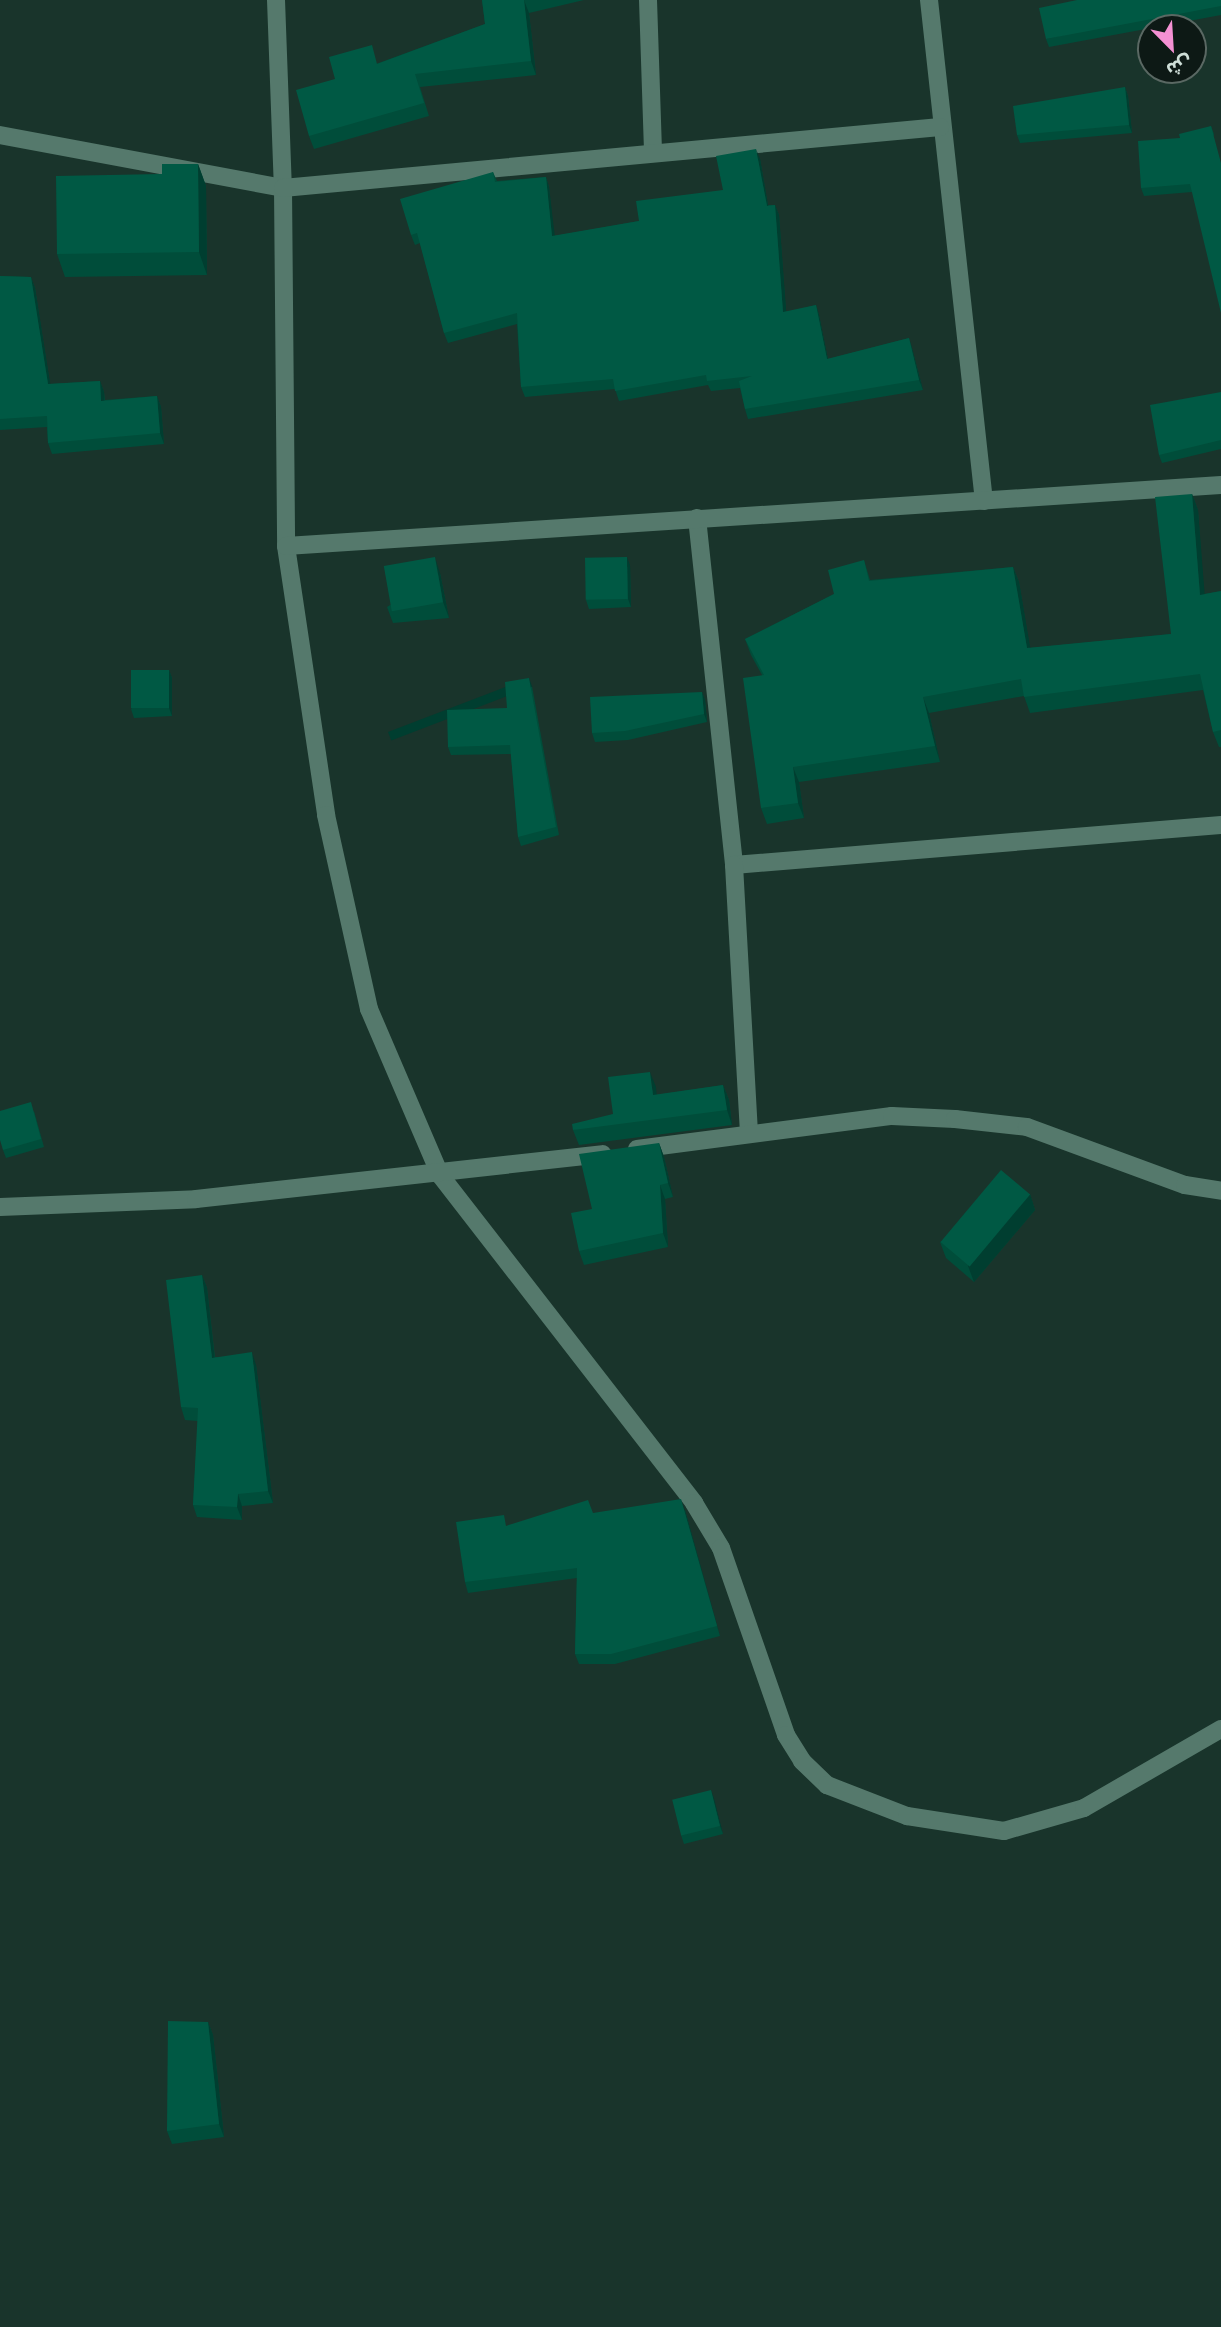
<!DOCTYPE html>
<html>
<head>
<meta charset="utf-8">
<style>
  body { margin:0 }
  #map { position:relative; width:1221px; height:2327px; overflow:hidden; background:#19342b; font-family:"Noto Sans","Noto Sans Arabic",sans-serif }
  div>[style] { position:absolute }
  .minor>* { height:18px; margin:-9px; padding:0 9px; transform-origin:9px; border-radius:9px; background:#55796c }
  .wall>* { inset:0; background:#004d3a }
  .shaded-wall>* { inset:0; background:#003e30; transform-origin:0 0 }
  .building>* { inset:0; background:#005944; transform-origin:0 0 }
  span { translate:-50% -50%; white-space:nowrap; text-align:center; line-height:1.15; -webkit-text-stroke:5px #0d1915; paint-order:stroke }
  .north { position:absolute; left:1137px; top:14px; width:70px; height:70px; box-sizing:border-box; background:#0d1915; border:2px solid #5a6863; border-radius:50%; rotate:156deg; font-size:19px; font-weight:700; line-height:28px; text-align:center; color:#ceded7 }
  .north::after { content:''; display:block; margin:auto; width:24px; height:32px; background:#f491d3; clip-path:polygon(50% 0,100% 100%,50% 72%,0 100%) }
</style>
</head>
<body>
<div id="map">
  <div class="minor">
    <i style="left:276px;top:0;width:188px;rotate:87.9deg"></i>
    <i style="left:283px;top:188px;width:358px;rotate:89.5deg"></i>
    <i style="left:286px;top:546px;width:272px;rotate:81.5deg"></i>
    <i style="left:326px;top:815px;width:199px;rotate:77.5deg"></i>
    <i style="left:369px;top:1009px;width:181px;rotate:66.8deg"></i>
    <i style="left:440px;top:1175px;width:415px;rotate:52.2deg"></i>
    <i style="left:694px;top:1503px;width:52px;rotate:59deg"></i>
    <i style="left:721px;top:1548px;width:198px;rotate:70.8deg"></i>
    <i style="left:786px;top:1735px;width:31px;rotate:58deg"></i>
    <i style="left:802px;top:1761px;width:35px;rotate:44deg"></i>
    <i style="left:827px;top:1785px;width:86px;rotate:21.2deg"></i>
    <i style="left:907px;top:1816px;width:98px;rotate:8.8deg"></i>
    <i style="left:1004px;top:1831px;width:83px;rotate:-16deg"></i>
    <i style="left:1084px;top:1808px;width:158px;rotate:-30deg"></i>
    <i style="left:648px;top:0;width:152px;rotate:88.1deg"></i>
    <i style="left:929px;top:0;width:504px;rotate:83.74deg"></i>
    <i style="left:0;top:135px;width:288px;rotate:10.6deg"></i>
    <i style="left:283px;top:188px;width:660px;rotate:-5.3deg"></i>
    <i style="left:697px;top:518px;width:349px;rotate:83.9deg"></i>
    <i style="left:734px;top:865px;width:489px;rotate:-4.7deg"></i>
    <i style="left:286px;top:546px;width:937px;rotate:-3.73deg"></i>
    <i style="left:734px;top:865px;width:269px;rotate:86.8deg"></i>
    <i style="left:637px;top:1149px;width:257px;rotate:-7.4deg"></i>
    <i style="left:892px;top:1116px;width:63px;rotate:2.7deg"></i>
    <i style="left:955px;top:1119px;width:72px;rotate:6.3deg"></i>
    <i style="left:1027px;top:1127px;width:168px;rotate:20.2deg"></i>
    <i style="left:1185px;top:1185px;width:36px;rotate:9deg"></i>
    <i style="left:0;top:1207px;width:196px;rotate:-2.3deg"></i>
    <i style="left:196px;top:1199px;width:409px;rotate:-6.3deg"></i>
  </div>
  <div class="wall">
    <i style="clip-path:polygon(482px 0,584px 0,529px 13px,536px 75px,420px 87px,429px 116px,314px 149px,309px 136px,335px 79px,485px 24px)"></i>
    <i style="clip-path:polygon(1221px 0,1221px 15px,1049px 47px,1046px 39px)"></i>
    <i style="clip-path:polygon(1125px 87px,1128px 96px,1132px 133px,1020px 143px,1017px 135px)"></i>
    <i style="clip-path:polygon(1211px 126px,1214px 134px,1192px 192px,1144px 196px,1141px 188px,1180px 138px)"></i>
    <i style="clip-path:polygon(760px 159px,768px 205px,775px 205px,779px 215px,786px 312px,816px 305px,819px 315px,828px 359px,909px 338px,912px 348px,923px 390px,748px 419px,745px 409px,740px 388px,711px 391px,708px 385px,619px 401px,615px 389px,525px 397px,521px 387px,517px 324px,448px 343px,444px 333px,420px 243px,415px 245px,411px 235px,493px 172px,497px 181px,546px 177px,549px 187px,554px 236px,639px 221px,723px 190px)"></i>
    <i style="clip-path:polygon(198px 164px,206px 186px,207px 275px,65px 277px,57px 254px,162px 174px)"></i>
    <i style="clip-path:polygon(0 276px,31px 277px,35px 288px,50px 384px,100px 381px,104px 392px,105px 400px,157px 396px,161px 407px,164px 444px,52px 454px,48px 443px,47px 427px,0 430px)"></i>
    <i style="clip-path:polygon(1221px 392px,1221px 449px,1162px 463px,1159px 455px)"></i>
    <i style="clip-path:polygon(1192px 494px,1198px 510px,1204px 594px,1221px 591px,1221px 747px,1219px 747px,1213px 732px,1203px 690px,1030px 713px,1024px 696px,929px 713px,940px 762px,799px 782px,804px 818px,767px 824px,761px 808px,762px 675px,751px 655px,745px 639px,834px 594px,864px 560px,870px 580px,1013px 567px,1019px 582px,1030px 648px,1171px 634px)"></i>
    <i style="clip-path:polygon(630px 565px,631px 607px,589px 609px,586px 600px)"></i>
    <i style="clip-path:polygon(440px 573px,449px 618px,393px 623px,387px 607px)"></i>
    <i style="clip-path:polygon(169px 670px,172px 678px,172px 716px,134px 718px,131px 709px)"></i>
    <i style="clip-path:polygon(532px 686px,559px 835px,521px 846px,518px 837px,511px 754px,451px 755px,448px 747px,507px 708px)"></i>
    <i style="clip-path:polygon(702px 692px,705px 700px,707px 722px,628px 740px,595px 742px,592px 733px)"></i>
    <i style="clip-path:polygon(723px 1085px,729px 1100px,732px 1125px,579px 1145px,573px 1130px,613px 1114px,656px 1087px,656px 1095px)"></i>
    <i style="clip-path:polygon(34px 1111px,44px 1147px,6px 1158px,3px 1150px)"></i>
    <i style="clip-path:polygon(659px 1143px,664px 1157px,673px 1197px,665px 1199px,668px 1247px,584px 1265px,579px 1251px,592px 1209px)"></i>
    <i style="clip-path:polygon(1030px 1194px,1035px 1210px,974px 1282px,946px 1258px,940px 1242px)"></i>
    <i style="clip-path:polygon(202px 1275px,207px 1288px,215px 1357px,256px 1365px,273px 1503px,242px 1506px,242px 1520px,197px 1517px,193px 1505px,198px 1421px,185px 1420px,181px 1407px)"></i>
    <i style="clip-path:polygon(685px 1510px,720px 1636px,615px 1664px,579px 1664px,575px 1654px,577px 1578px,468px 1593px,465px 1582px,508px 1525px,593px 1513px)"></i>
    <i style="clip-path:polygon(711px 1790px,723px 1834px,684px 1844px,681px 1835px)"></i>
    <i style="clip-path:polygon(208px 2022px,213px 2035px,224px 2137px,172px 2144px,167px 2131px)"></i>
  </div>
  <div class="shaded-wall">
    <i style="clip-path:polygon(524px 0,529px 13px,536px 75px,531px 61px)"></i>
    <i style="clip-path:polygon(1125px 87px,1128px 96px,1132px 133px,1129px 125px)"></i>
    <i style="clip-path:polygon(756px 149px,760px 159px,770px 216px,767px 206px)"></i>
    <i style="clip-path:polygon(198px 164px,206px 186px,207px 275px,199px 252px)"></i>
    <i style="clip-path:polygon(546px 177px,549px 187px,556px 246px,552px 236px)"></i>
    <i style="clip-path:polygon(775px 205px,779px 215px,787px 322px,783px 312px)"></i>
    <i style="clip-path:polygon(31px 277px,35px 288px,52px 395px,48px 384px)"></i>
    <i style="clip-path:polygon(816px 305px,819px 315px,830px 369px,827px 359px)"></i>
    <i style="clip-path:polygon(909px 338px,912px 348px,923px 390px,919px 380px)"></i>
    <i style="clip-path:polygon(100px 381px,104px 392px,105px 412px,101px 401px)"></i>
    <i style="clip-path:polygon(157px 396px,161px 407px,164px 444px,160px 433px)"></i>
    <i style="clip-path:polygon(1192px 494px,1198px 510px,1206px 611px,1200px 595px)"></i>
    <i style="clip-path:polygon(435px 557px,440px 573px,449px 618px,443px 602px)"></i>
    <i style="clip-path:polygon(627px 557px,630px 565px,631px 607px,628px 599px)"></i>
    <i style="clip-path:polygon(1013px 567px,1019px 582px,1033px 664px,1027px 648px)"></i>
    <i style="clip-path:polygon(169px 670px,172px 678px,172px 716px,169px 708px)"></i>
    <i style="left:529px;top:678px;width:9px;height:151px;rotate:69deg"></i>
    <i style="clip-path:polygon(702px 692px,705px 700px,707px 722px,704px 714px)"></i>
    <i style="clip-path:polygon(923px 697px,929px 713px,940px 762px,935px 746px)"></i>
    <i style="clip-path:polygon(793px 767px,799px 782px,804px 818px,798px 803px)"></i>
    <i style="clip-path:polygon(650px 1072px,656px 1087px,658px 1110px,653px 1095px)"></i>
    <i style="clip-path:polygon(723px 1085px,729px 1100px,732px 1125px,727px 1110px)"></i>
    <i style="clip-path:polygon(659px 1143px,664px 1157px,673px 1197px,668px 1183px)"></i>
    <i style="clip-path:polygon(660px 1185px,665px 1199px,668px 1247px,663px 1233px)"></i>
    <i style="clip-path:polygon(1030px 1194px,1035px 1210px,974px 1282px,968px 1266px)"></i>
    <i style="clip-path:polygon(202px 1275px,207px 1288px,216px 1370px,212px 1358px)"></i>
    <i style="clip-path:polygon(252px 1352px,256px 1365px,273px 1503px,268px 1491px)"></i>
    <i style="clip-path:polygon(238px 1494px,242px 1506px,242px 1520px,237px 1507px)"></i>
    <i style="clip-path:polygon(681px 1499px,685px 1510px,720px 1636px,717px 1626px)"></i>
    <i style="clip-path:polygon(711px 1790px,714px 1798px,723px 1834px,720px 1826px)"></i>
    <i style="clip-path:polygon(208px 2022px,213px 2035px,224px 2137px,219px 2124px)"></i>
  </div>
  <div class="building">
    <i style="clip-path:polygon(482px 0,524px 0,531px 61px,415px 74px,424px 103px,309px 136px,296px 90px,335px 79px,329px 57px,372px 45px,377px 64px,485px 24px)"></i>
    <i style="clip-path:polygon(1077px 0,1221px 0,1221px 6px,1046px 39px,1039px 8px)"></i>
    <i style="clip-path:polygon(1125px 87px,1129px 125px,1017px 135px,1013px 106px)"></i>
    <i style="clip-path:polygon(1211px 126px,1221px 163px,1221px 313px,1190px 184px,1141px 188px,1138px 141px,1180px 138px,1179px 134px)"></i>
    <i style="clip-path:polygon(756px 149px,767px 206px,775px 205px,783px 312px,816px 305px,827px 359px,909px 338px,919px 380px,745px 409px,739px 381px,752px 376px,707px 381px,706px 375px,615px 391px,613px 379px,521px 387px,517px 313px,444px 333px,417px 233px,411px 235px,400px 199px,493px 172px,495px 182px,546px 177px,552px 236px,639px 221px,636px 201px,723px 190px,716px 156px)"></i>
    <i style="clip-path:polygon(162px 164px,198px 164px,199px 252px,57px 254px,56px 176px,162px 174px)"></i>
    <i style="clip-path:polygon(0 276px,31px 277px,48px 384px,100px 381px,101px 401px,157px 396px,160px 433px,48px 443px,47px 416px,0 419px)"></i>
    <i style="clip-path:polygon(1221px 392px,1221px 440px,1159px 455px,1150px 405px)"></i>
    <i style="clip-path:polygon(1192px 494px,1200px 595px,1221px 591px,1221px 730px,1213px 732px,1200px 674px,1024px 697px,1021px 679px,923px 697px,935px 746px,793px 767px,798px 803px,761px 808px,743px 678px,764px 675px,745px 639px,834px 594px,828px 570px,864px 560px,869px 581px,1013px 567px,1027px 648px,1171px 634px,1155px 497px)"></i>
    <i style="left:435px;top:557px;width:46px;height:52px;rotate:80deg"></i>
    <i style="left:627px;top:557px;width:42px;height:42px;rotate:89deg"></i>
    <i style="left:169px;top:670px;width:38px;height:38px;rotate:90deg"></i>
    <i style="clip-path:polygon(529px 678px,556px 827px,518px 837px,510px 745px,448px 747px,447px 710px,507px 708px,505px 682px)"></i>
    <i style="clip-path:polygon(702px 692px,704px 714px,625px 731px,592px 733px,590px 697px)"></i>
    <i style="clip-path:polygon(650px 1072px,653px 1095px,723px 1085px,727px 1110px,573px 1130px,572px 1124px,613px 1114px,608px 1077px)"></i>
    <i style="clip-path:polygon(31px 1102px,41px 1139px,3px 1150px,0 1140px,0 1111px)"></i>
    <i style="clip-path:polygon(659px 1143px,668px 1183px,660px 1185px,663px 1233px,579px 1251px,571px 1213px,592px 1209px,579px 1154px)"></i>
    <i style="left:1001px;top:1170px;width:38px;height:94px;rotate:40deg"></i>
    <i style="clip-path:polygon(202px 1275px,212px 1358px,252px 1352px,268px 1491px,238px 1494px,237px 1507px,193px 1505px,198px 1408px,181px 1407px,166px 1280px)"></i>
    <i style="clip-path:polygon(681px 1499px,717px 1626px,611px 1654px,575px 1654px,577px 1568px,465px 1582px,456px 1522px,504px 1515px,506px 1526px,588px 1500px,593px 1513px)"></i>
    <i style="left:711px;top:1790px;width:37px;height:40px;rotate:76deg"></i>
    <i style="clip-path:polygon(168px 2021px,208px 2022px,219px 2124px,167px 2131px)"></i>
  </div>
  <div class="north">ش</div>
</div>
</body>
</html>
